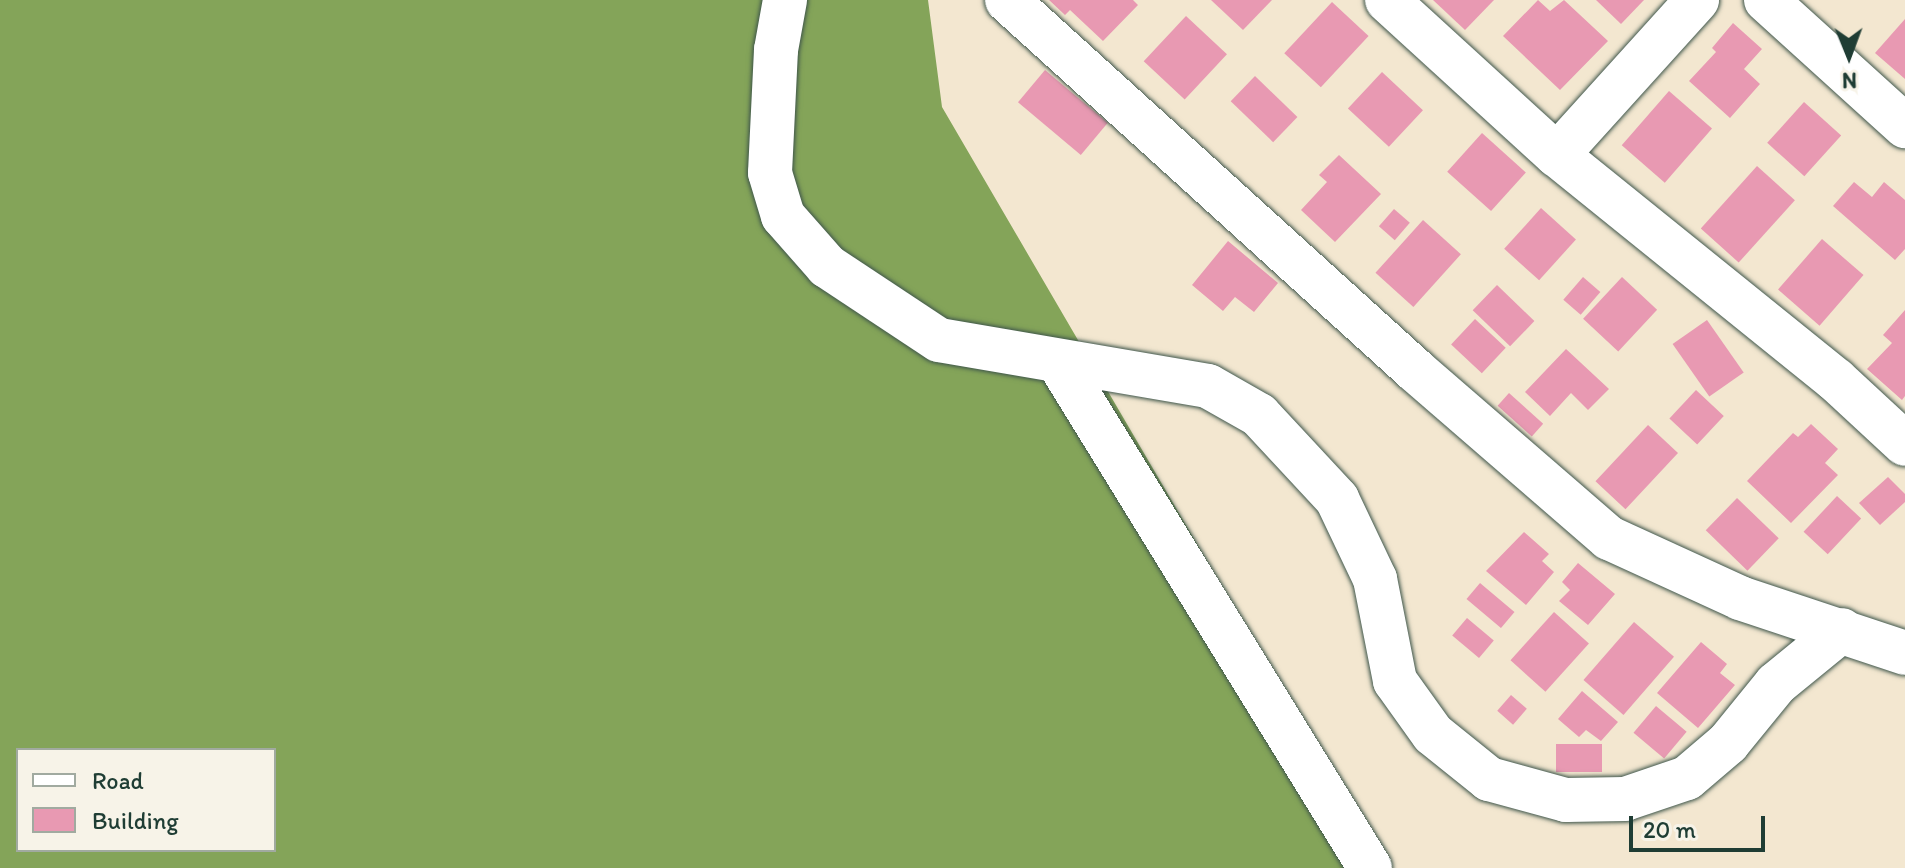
<!DOCTYPE html>
<html>
<head>
<meta charset="utf-8">
<style>
  body { margin:0 }
  #map { position:relative; width:1905px; height:868px; overflow:hidden; background:#f3e7d0; font-family:Itim,sans-serif }
  div>[style] { position:absolute }
  .forest>* { inset:0; background:#84a459 }
  .building>* { inset:0; background:#e899b2; transform-origin:0 0 }
  .roads { filter:drop-shadow(0 0 2px #3f564b) drop-shadow(0 0 2px #3f564b) }
  .minor>* { height:44px; margin:-22px; padding:0 22px; transform-origin:22px; border-radius:22px; background:#fff }
  span { translate:-50% -50%; white-space:nowrap; text-align:center; line-height:1.15; -webkit-text-stroke:8px #f7f3e8; paint-order:stroke }
  .legend { position:absolute; left:16px; top:748px; width:260px; height:104px; box-sizing:border-box; background:#f7f3e8; border:2px solid #a1aaa0; margin:0; padding:10px 14px; list-style:none; font-size:24px; color:#1f3d34 }
  .legend li { display:flex; align-items:center; gap:16px; height:40px }
  .legend b { width:40px; border:2px solid #a1aaa0 }
  .north { position:absolute; left:1809px; top:16px; width:80px; height:80px; -webkit-text-stroke:6px #f7f3e8; paint-order:stroke; rotate:179deg; font-size:22px; font-weight:700; line-height:32px; text-align:center; color:#1f3d34 }
  .north::after { content:''; display:block; margin:auto; width:28px; height:36px; background:#1f3d34; clip-path:polygon(50% 0,100% 100%,50% 72%,0 100%) }
  .scale { position:absolute; left:1629px; top:816px; width:136px; height:36px; box-sizing:border-box; border:4px solid #1f3d34; border-top:0; padding-left:10px; font-size:24px; line-height:28px; white-space:nowrap; color:#1f3d34; -webkit-text-stroke:6px #f7f3e8; paint-order:stroke }
</style>
</head>
<body>
<div id="map">
  <div class="forest">
    <i style="clip-path:polygon(evenodd,0 0,928px 0,942px 107px,1386px 868px,0 868px,0 0,18px 750px,274px 750px,274px 850px,18px 850px,18px 750px)"></i>
  </div>
  <div class="building">
    <i style="clip-path:polygon(1049px 0,1133px 0,1138px 5px,1103px 41px,1070px 10px,1065px 15px)"></i>
    <i style="clip-path:polygon(1211px 0,1272px 0,1243px 30px)"></i>
    <i style="clip-path:polygon(1433px 0,1494px 0,1465px 30px)"></i>
    <i style="clip-path:polygon(1538px 0,1550px 11px,1564px 0,1608px 41px,1560px 90px,1503px 36px)"></i>
    <i style="clip-path:polygon(1596px 0,1644px 0,1621px 24px)"></i>
    <i style="left:1332px;top:2px;width:50px;height:70px;rotate:43deg"></i>
    <i style="left:1186px;top:16px;width:56px;height:62px;rotate:43deg"></i>
    <i style="clip-path:polygon(1905px 19px,1905px 79px,1875px 53px)"></i>
    <i style="clip-path:polygon(1733px 23px,1762px 49px,1744px 69px,1760px 84px,1730px 118px,1689px 81px,1716px 52px,1712px 48px)"></i>
    <i style="left:1045px;top:70px;width:82px;height:42px;rotate:40deg"></i>
    <i style="left:1382px;top:72px;width:56px;height:50px;rotate:43deg"></i>
    <i style="left:1255px;top:76px;width:59px;height:35px;rotate:44deg"></i>
    <i style="left:1669px;top:91px;width:57px;height:72px;rotate:41deg"></i>
    <i style="left:1804px;top:102px;width:50px;height:55px;rotate:42deg"></i>
    <i style="left:1482px;top:133px;width:59px;height:52px;rotate:42deg"></i>
    <i style="clip-path:polygon(1339px 155px,1381px 194px,1335px 242px,1301px 210px,1327px 182px,1319px 175px)"></i>
    <i style="left:1757px;top:166px;width:51px;height:84px;rotate:42deg"></i>
    <i style="clip-path:polygon(1854px 182px,1872px 197px,1884px 182px,1905px 200px,1905px 249px,1895px 260px,1833px 206px)"></i>
    <i style="left:1541px;top:208px;width:47px;height:55px;rotate:42deg"></i>
    <i style="left:1394px;top:209px;width:21px;height:23px;rotate:41deg"></i>
    <i style="left:1423px;top:220px;width:51px;height:71px;rotate:42deg"></i>
    <i style="left:1822px;top:239px;width:55px;height:67px;rotate:41deg"></i>
    <i style="clip-path:polygon(1228px 241px,1278px 283px,1254px 312px,1235px 297px,1223px 311px,1192px 285px)"></i>
    <i style="left:1583px;top:277px;width:23px;height:30px;rotate:41deg"></i>
    <i style="left:1622px;top:277px;width:48px;height:57px;rotate:43deg"></i>
    <i style="left:1497px;top:285px;width:52px;height:35px;rotate:44deg"></i>
    <i style="clip-path:polygon(1905px 310px,1905px 396px,1902px 400px,1867px 369px,1892px 343px,1883px 335px)"></i>
    <i style="left:1475px;top:319px;width:42px;height:35px;rotate:43deg"></i>
    <i style="left:1707px;top:320px;width:64px;height:42px;rotate:55deg"></i>
    <i style="clip-path:polygon(1566px 349px,1609px 389px,1588px 410px,1571px 393px,1550px 416px,1525px 392px)"></i>
    <i style="left:1696px;top:390px;width:38px;height:39px;rotate:43deg"></i>
    <i style="left:1509px;top:393px;width:46px;height:17px;rotate:42deg"></i>
    <i style="clip-path:polygon(1811px 424px,1838px 449px,1825px 463px,1838px 475px,1791px 523px,1747px 481px,1793px 433px,1798px 437px)"></i>
    <i style="left:1648px;top:425px;width:41px;height:77px;rotate:43deg"></i>
    <i style="clip-path:polygon(1888px 477px,1905px 494px,1905px 502px,1880px 525px,1859px 503px)"></i>
    <i style="left:1837px;top:496px;width:33px;height:49px;rotate:43deg"></i>
    <i style="left:1737px;top:498px;width:58px;height:45px;rotate:44deg"></i>
    <i style="clip-path:polygon(1524px 532px,1549px 554px,1542px 561px,1554px 572px,1526px 605px,1486px 571px)"></i>
    <i style="clip-path:polygon(1578px 563px,1615px 594px,1588px 625px,1559px 601px,1570px 590px,1562px 582px)"></i>
    <i style="left:1480px;top:583px;width:45px;height:21px;rotate:40deg"></i>
    <i style="left:1554px;top:612px;width:47px;height:65px;rotate:42deg"></i>
    <i style="left:1467px;top:618px;width:35px;height:23px;rotate:40deg"></i>
    <i style="left:1634px;top:622px;width:53px;height:77px;rotate:41deg"></i>
    <i style="clip-path:polygon(1701px 642px,1727px 664px,1720px 673px,1735px 685px,1698px 728px,1657px 693px)"></i>
    <i style="clip-path:polygon(1582px 691px,1618px 722px,1601px 741px,1586px 730px,1579px 737px,1558px 719px)"></i>
    <i style="left:1511px;top:695px;width:21px;height:21px;rotate:41deg"></i>
    <i style="left:1656px;top:706px;width:40px;height:35px;rotate:40deg"></i>
    <i style="left:1556px;top:744px;width:46px;height:28px"></i>
  </div>
  <div class="roads">
    <div class="minor">
      <i style="left:785px;top:0;width:51px;rotate:100.2deg"></i>
      <i style="left:776px;top:50px;width:123px;rotate:92.8deg"></i>
      <i style="left:770px;top:173px;width:45px;rotate:73.2deg"></i>
      <i style="left:783px;top:216px;width:67px;rotate:48.7deg"></i>
      <i style="left:827px;top:266px;width:134px;rotate:33.5deg"></i>
      <i style="left:939px;top:340px;width:273px;rotate:9.7deg"></i>
      <i style="left:1208px;top:386px;width:59px;rotate:29.6deg"></i>
      <i style="left:1259px;top:415px;width:115px;rotate:47.1deg"></i>
      <i style="left:1337px;top:499px;width:89px;rotate:64.6deg"></i>
      <i style="left:1375px;top:579px;width:104px;rotate:78.9deg"></i>
      <i style="left:1395px;top:681px;width:65px;rotate:54.4deg"></i>
      <i style="left:1433px;top:734px;width:72px;rotate:38.8deg"></i>
      <i style="left:1489px;top:779px;width:80px;rotate:15.3deg"></i>
      <i style="left:1566px;top:800px;width:59px;rotate:-1deg"></i>
      <i style="left:1625px;top:799px;width:65px;rotate:-18.7deg"></i>
      <i style="left:1687px;top:778px;width:54px;rotate:-40.5deg"></i>
      <i style="left:1728px;top:743px;width:76px;rotate:-50.9deg"></i>
      <i style="left:1776px;top:684px;width:85px;rotate:-39.3deg"></i>
      <i style="left:1007px;top:0;width:551px;rotate:42.2deg"></i>
      <i style="left:1415px;top:370px;width:257px;rotate:40.9deg"></i>
      <i style="left:1609px;top:538px;width:144px;rotate:24.6deg"></i>
      <i style="left:1740px;top:598px;width:174px;rotate:18.4deg"></i>
      <i style="left:1387px;top:0;width:230px;rotate:42.4deg"></i>
      <i style="left:1557px;top:155px;width:358px;rotate:38.9deg"></i>
      <i style="left:1836px;top:380px;width:94px;rotate:42.8deg"></i>
      <i style="left:1766px;top:0;width:188px;rotate:42.2deg"></i>
      <i style="left:1557px;top:155px;width:209px;rotate:-47.9deg"></i>
      <i style="left:1059px;top:363px;width:593px;rotate:58.37deg"></i>
    </div>
  </div>
  <ul class="legend">
  <li><b style="height:10px;background:#fff"></b>Road</li>
  <li><b style="height:22px;background:#e899b2"></b>Building</li>
  </ul>
  <div class="north">N</div>
  <div class="scale">20 m</div>
</div>
</body>
</html>
